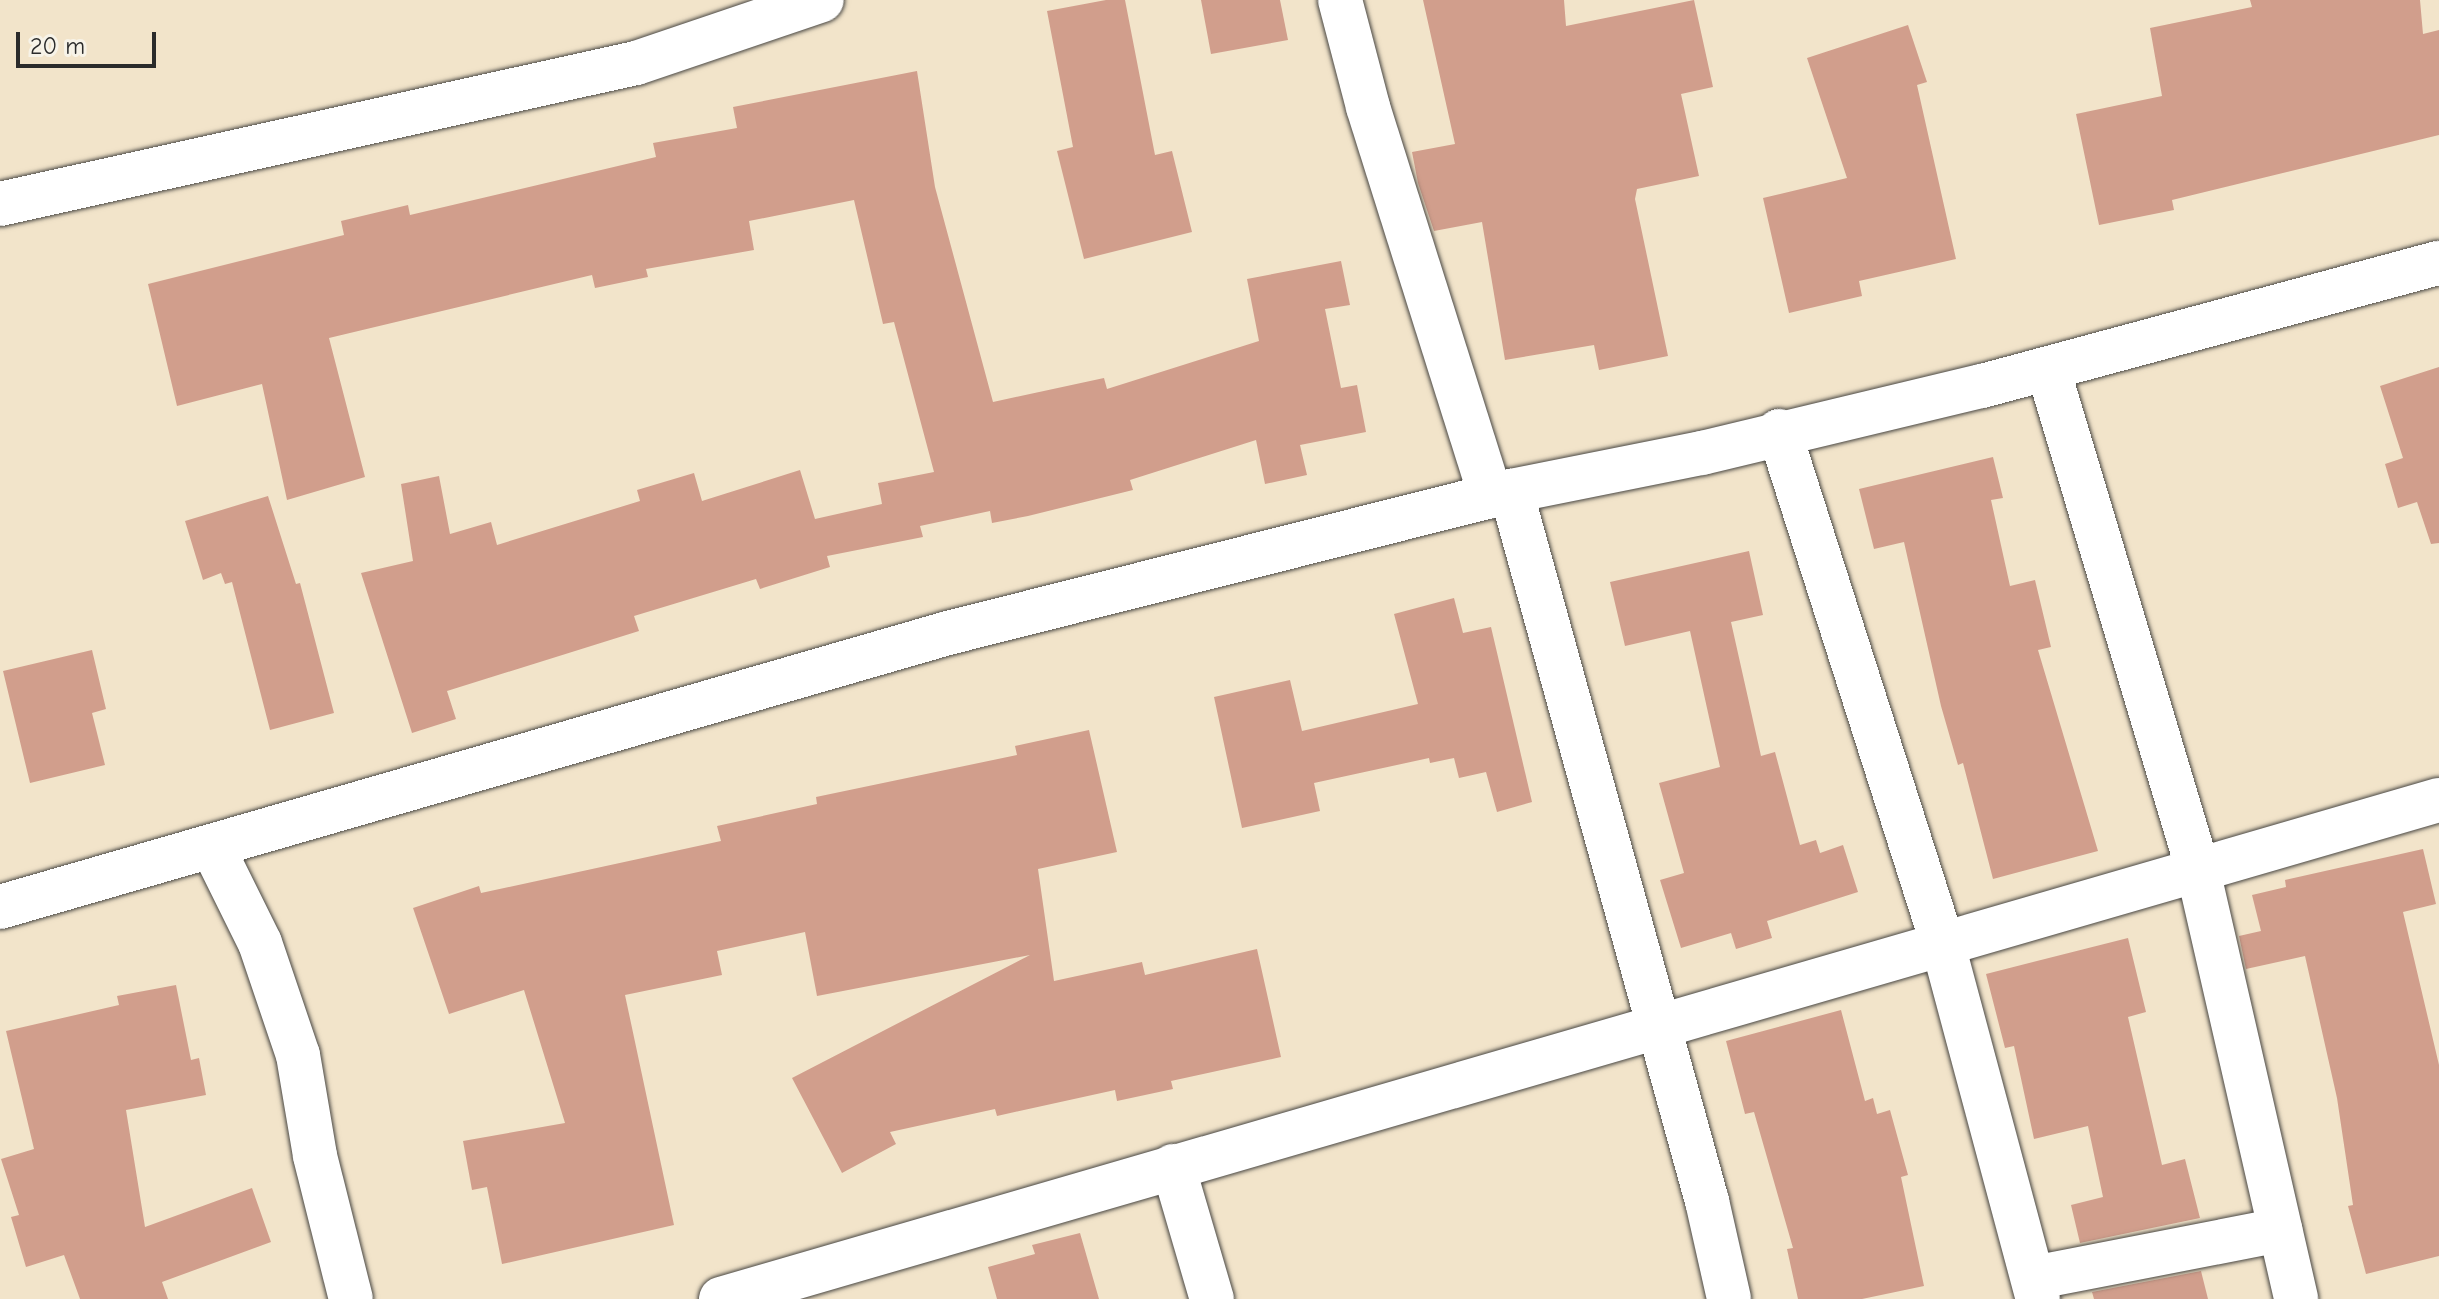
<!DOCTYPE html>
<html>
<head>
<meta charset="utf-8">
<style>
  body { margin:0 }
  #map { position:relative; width:2439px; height:1299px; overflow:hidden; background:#f2e4ca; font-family:"Comic Neue",sans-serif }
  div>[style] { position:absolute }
  .building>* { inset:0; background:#d19e8c }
  .roads { filter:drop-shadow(0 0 2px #494743) drop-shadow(0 0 2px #494743) }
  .street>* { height:44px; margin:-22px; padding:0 22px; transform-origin:22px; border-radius:22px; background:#fff }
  span { translate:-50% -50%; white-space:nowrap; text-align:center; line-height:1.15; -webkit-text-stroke:7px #f7f3e8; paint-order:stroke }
  .scale { position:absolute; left:16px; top:32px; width:140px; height:36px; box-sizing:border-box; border:4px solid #2b2b2b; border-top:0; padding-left:10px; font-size:24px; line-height:28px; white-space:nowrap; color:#2b2b2b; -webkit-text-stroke:6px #f7f3e8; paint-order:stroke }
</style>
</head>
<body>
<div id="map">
  <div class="building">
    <i style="clip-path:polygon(1106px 0,1125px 0,1155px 155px,1172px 151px,1192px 232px,1084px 259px,1057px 151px,1073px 147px,1047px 11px)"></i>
    <i style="clip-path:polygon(1201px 0,1280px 0,1288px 40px,1211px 54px)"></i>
    <i style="clip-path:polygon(1423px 0,1564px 0,1566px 26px,1694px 0,1713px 87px,1681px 94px,1699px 176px,1637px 189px,1635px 199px,1668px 356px,1599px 370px,1594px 345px,1505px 360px,1482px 222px,1434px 231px,1418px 183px,1412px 152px,1455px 144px)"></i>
    <i style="clip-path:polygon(2250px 0,2420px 0,2423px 34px,2439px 30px,2439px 135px,2172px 200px,2174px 210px,2099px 225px,2076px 114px,2162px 96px,2150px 28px,2252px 7px)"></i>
    <i style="clip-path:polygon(1908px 25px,1927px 82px,1917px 85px,1956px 259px,1859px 281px,1862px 296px,1789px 313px,1763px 198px,1847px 178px,1807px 58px)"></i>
    <i style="clip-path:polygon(917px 71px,935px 187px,993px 402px,1104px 378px,1107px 389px,1259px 341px,1247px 279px,1341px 261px,1350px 305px,1325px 309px,1341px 388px,1357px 385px,1366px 432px,1300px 445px,1307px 475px,1265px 484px,1256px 440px,1130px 480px,1133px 490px,1028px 516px,992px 523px,990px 511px,920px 526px,923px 537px,827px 556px,830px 567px,760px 589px,756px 579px,634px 616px,639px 631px,447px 691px,456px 719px,412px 733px,361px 573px,413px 561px,401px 484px,439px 476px,450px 534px,491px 522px,497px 545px,640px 501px,637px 490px,694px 473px,702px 501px,800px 470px,815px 519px,882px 504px,878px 483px,934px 472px,894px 322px,883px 324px,854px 200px,749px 221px,754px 250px,646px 269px,648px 277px,595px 288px,592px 275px,329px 338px,365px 477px,287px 500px,262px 384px,177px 406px,148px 284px,344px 235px,341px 221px,408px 205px,410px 215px,656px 157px,653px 143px,737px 128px,733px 107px)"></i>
    <i style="clip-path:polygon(2439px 367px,2439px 543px,2431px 544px,2417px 502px,2398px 508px,2385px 464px,2403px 458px,2380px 386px)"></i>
    <i style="clip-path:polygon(1993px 457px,2003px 498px,1991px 500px,2010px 586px,2035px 580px,2051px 647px,2038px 650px,2098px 851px,1993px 879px,1963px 763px,1958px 765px,1941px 706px,1904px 542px,1874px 549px,1859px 489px)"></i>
    <i style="clip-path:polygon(268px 496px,296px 584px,300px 583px,334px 713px,270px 730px,232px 582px,225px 584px,221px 573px,203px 580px,185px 521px)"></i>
    <i style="clip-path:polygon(1749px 551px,1763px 615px,1731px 622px,1761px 756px,1775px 752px,1800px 845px,1816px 840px,1820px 853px,1843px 845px,1858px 892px,1767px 921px,1772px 938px,1736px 949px,1731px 933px,1681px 948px,1660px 880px,1684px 873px,1659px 783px,1720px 767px,1690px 631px,1625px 646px,1610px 582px)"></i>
    <i style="clip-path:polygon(1454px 598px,1463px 633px,1491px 627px,1532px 802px,1497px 812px,1486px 772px,1459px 778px,1454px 758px,1430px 763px,1429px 758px,1314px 783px,1320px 811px,1242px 828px,1214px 697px,1290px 680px,1302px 731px,1418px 704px,1394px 614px)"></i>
    <i style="clip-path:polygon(92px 650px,106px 709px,92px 713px,105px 765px,30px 783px,3px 671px)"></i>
    <i style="clip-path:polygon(1089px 730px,1117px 852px,1038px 869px,1054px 981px,1142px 962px,1145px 975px,1257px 949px,1281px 1057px,1171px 1081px,1173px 1089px,1117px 1101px,1115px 1090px,997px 1116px,995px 1109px,890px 1132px,896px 1144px,842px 1173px,792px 1078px,1030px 955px,817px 996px,805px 932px,717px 951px,722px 975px,625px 995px,674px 1225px,502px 1264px,487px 1187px,472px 1190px,463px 1141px,565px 1123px,524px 990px,449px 1014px,413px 908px,479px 886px,481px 893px,721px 841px,717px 826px,817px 804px,816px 797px,1017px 755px,1015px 746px)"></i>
    <i style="clip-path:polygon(2423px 849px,2436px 904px,2403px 912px,2439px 1065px,2439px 1256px,2366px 1274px,2348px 1206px,2353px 1205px,2337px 1098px,2305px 956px,2246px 969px,2239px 936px,2261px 931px,2252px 895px,2286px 887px,2285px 880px)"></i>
    <i style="clip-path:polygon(2128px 938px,2146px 1012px,2128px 1017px,2162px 1165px,2185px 1159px,2200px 1218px,2080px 1243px,2071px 1205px,2103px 1197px,2088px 1126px,2034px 1139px,2014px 1046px,2005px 1048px,1986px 974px)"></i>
    <i style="clip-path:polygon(176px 985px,191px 1060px,199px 1058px,206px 1095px,126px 1110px,145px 1227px,252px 1188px,271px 1242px,162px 1282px,168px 1299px,80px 1299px,64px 1255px,26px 1267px,11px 1217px,19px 1215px,1px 1159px,34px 1149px,6px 1031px,119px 1005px,117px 996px)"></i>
    <i style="clip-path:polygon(1841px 1010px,1865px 1101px,1873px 1098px,1877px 1114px,1890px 1110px,1908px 1175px,1901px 1177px,1924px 1286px,1862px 1299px,1798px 1299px,1787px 1249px,1793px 1248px,1754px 1112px,1745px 1114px,1726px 1041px)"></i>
    <i style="clip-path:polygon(1080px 1233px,1099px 1299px,997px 1299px,988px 1267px,1035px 1254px,1032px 1245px)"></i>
    <i style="clip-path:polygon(2201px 1271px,2208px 1299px,2094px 1299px,2092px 1292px)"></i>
  </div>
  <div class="roads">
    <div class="street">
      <i style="left:1340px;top:0;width:111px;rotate:75.3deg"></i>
      <i style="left:1368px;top:107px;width:408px;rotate:72.5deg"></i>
      <i style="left:0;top:204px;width:651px;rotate:-12.5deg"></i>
      <i style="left:636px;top:63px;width:196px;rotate:-18.7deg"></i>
      <i style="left:2048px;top:369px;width:523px;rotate:73.33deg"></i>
      <i style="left:2198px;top:870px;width:440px;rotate:77.1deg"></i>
      <i style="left:1779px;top:431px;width:540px;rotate:72.3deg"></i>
      <i style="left:1943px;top:945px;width:367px;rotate:75deg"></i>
      <i style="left:1511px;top:491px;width:737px;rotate:74.57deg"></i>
      <i style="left:1707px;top:1201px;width:100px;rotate:77.3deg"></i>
      <i style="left:212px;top:846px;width:108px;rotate:63.7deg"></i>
      <i style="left:260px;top:943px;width:118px;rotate:71.3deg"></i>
      <i style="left:298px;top:1055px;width:102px;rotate:80.4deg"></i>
      <i style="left:315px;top:1156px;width:147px;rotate:75.9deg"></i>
      <i style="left:0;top:907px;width:987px;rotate:-16.12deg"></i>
      <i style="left:948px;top:633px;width:581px;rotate:-14.16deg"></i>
      <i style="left:1511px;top:491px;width:195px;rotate:-11.3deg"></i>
      <i style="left:1702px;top:453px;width:288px;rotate:-13.5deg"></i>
      <i style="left:1982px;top:386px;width:473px;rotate:-15.1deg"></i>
      <i style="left:1173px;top:1166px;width:139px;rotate:73.7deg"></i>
      <i style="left:2033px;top:1278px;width:252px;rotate:-11deg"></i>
      <i style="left:721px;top:1299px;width:1789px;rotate:-16.2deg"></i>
    </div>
  </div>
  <div class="scale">20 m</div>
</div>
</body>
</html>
